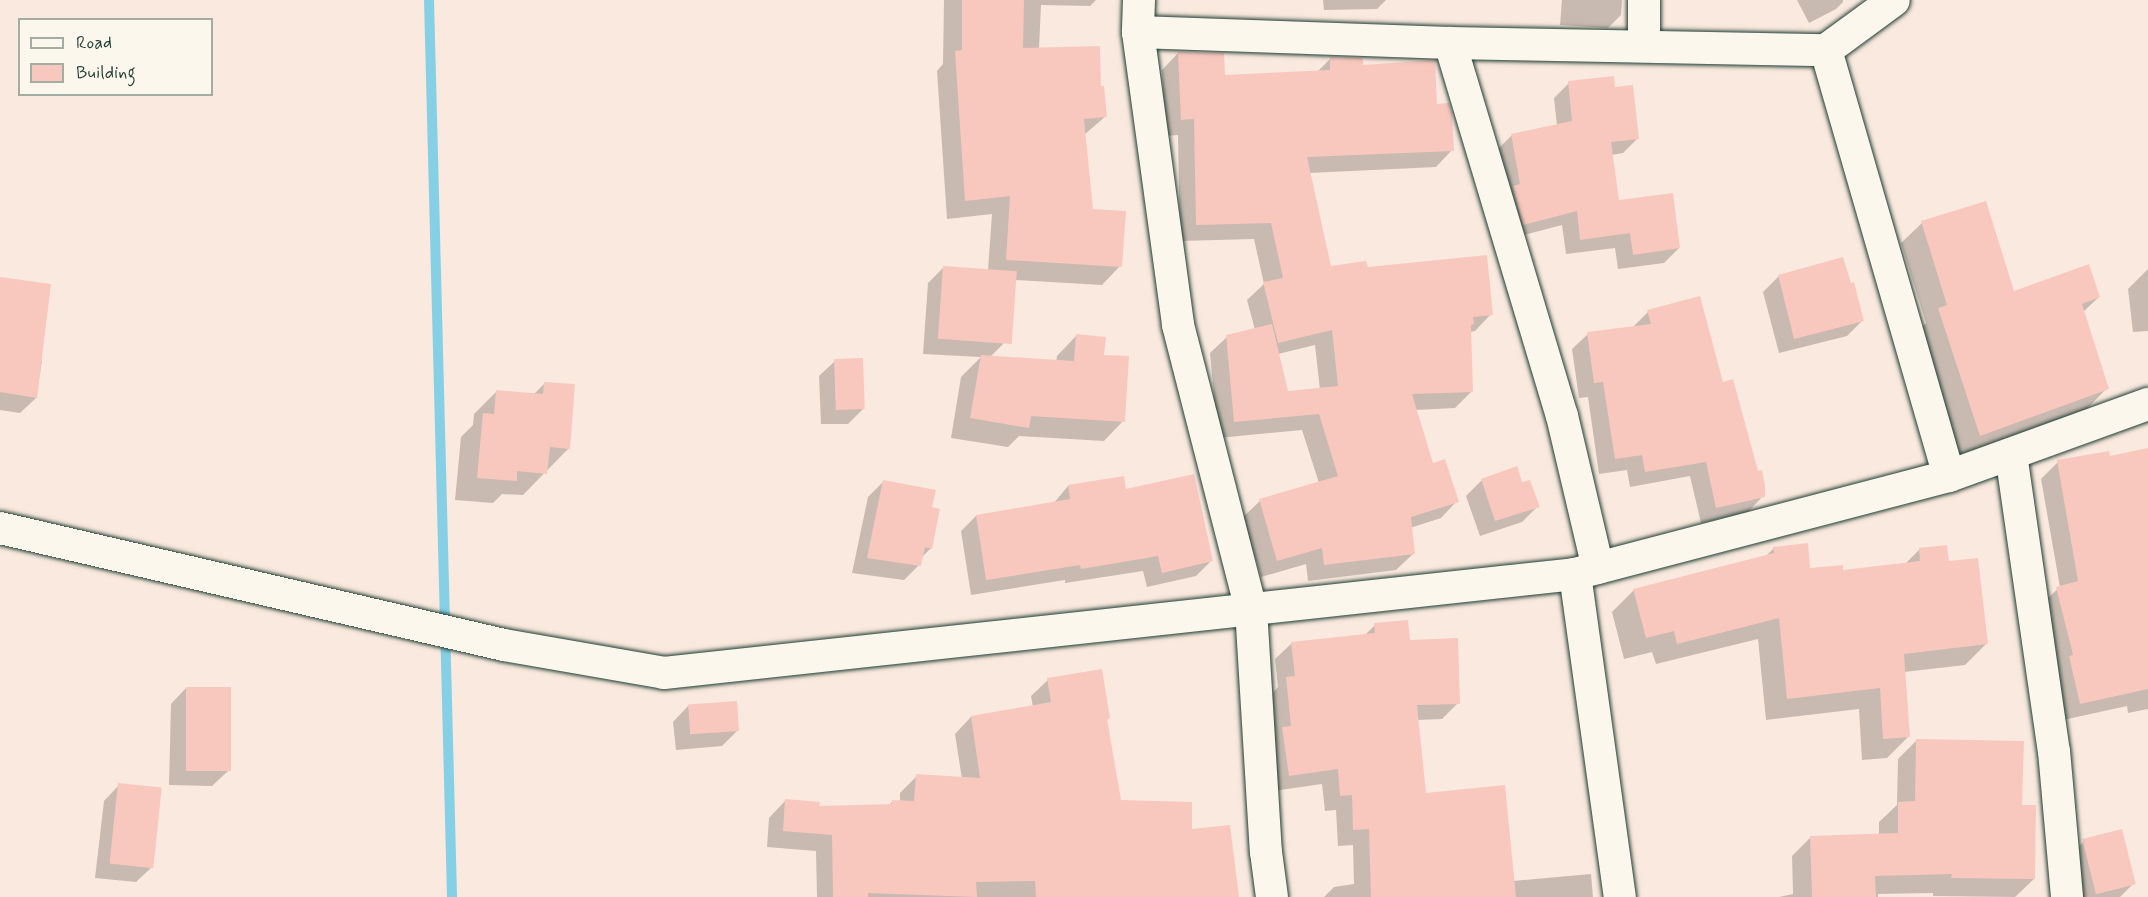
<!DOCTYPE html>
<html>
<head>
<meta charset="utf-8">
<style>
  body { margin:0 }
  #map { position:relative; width:2148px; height:897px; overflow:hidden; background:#fae9de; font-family:Mynerve,sans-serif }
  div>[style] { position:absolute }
  .shadow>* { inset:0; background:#0003 }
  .stream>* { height:10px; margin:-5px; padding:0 5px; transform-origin:5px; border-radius:5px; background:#86d0e6 }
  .building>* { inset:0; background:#f8c8be; transform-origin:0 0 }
  .roads { filter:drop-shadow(0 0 2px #1f3d34) drop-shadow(0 0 2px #1f3d34) }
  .minor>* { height:32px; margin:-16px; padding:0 16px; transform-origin:16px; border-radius:16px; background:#fbf7ec }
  span { translate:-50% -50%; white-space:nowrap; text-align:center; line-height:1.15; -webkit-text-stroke:4.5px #fbf7ec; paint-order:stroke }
  .legend { position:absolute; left:18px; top:18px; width:195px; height:78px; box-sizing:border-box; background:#fbf7ec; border:2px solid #a3ada2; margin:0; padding:8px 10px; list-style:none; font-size:18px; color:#1f3d34 }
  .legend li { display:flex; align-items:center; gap:12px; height:30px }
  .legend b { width:30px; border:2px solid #a3ada2 }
</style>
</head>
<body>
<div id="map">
  <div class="shadow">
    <i style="clip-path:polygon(944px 0,1096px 0,1090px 6px,1041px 5px,1039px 49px,1099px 88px,1106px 116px,1084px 135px,1091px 211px,1120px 266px,1102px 285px,1014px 280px,1005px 342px,990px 357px,1056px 362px,1057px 356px,1076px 336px,1102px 356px,1123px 421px,1104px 441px,1019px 436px,1008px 447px,951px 438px,961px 377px,981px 357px,923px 354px,928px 283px,943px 268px,988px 270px,992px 214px,947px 219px,937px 71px,943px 64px)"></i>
    <i style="clip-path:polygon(1323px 0,1386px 0,1377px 9px,1324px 10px)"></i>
    <i style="clip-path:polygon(1562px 0,1622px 0,1621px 15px,1608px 28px,1560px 25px)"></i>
    <i style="clip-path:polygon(1797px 0,1843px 0,1843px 2px,1836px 9px,1809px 23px)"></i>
    <i style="clip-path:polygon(evenodd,1178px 53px,1223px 76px,1317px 72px,1331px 58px,1361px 67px,1436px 105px,1452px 150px,1436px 167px,1309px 173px,1330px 267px,1366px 269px,1491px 314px,1475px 331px,1470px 332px,1472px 391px,1455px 408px,1415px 410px,1432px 464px,1457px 501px,1441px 518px,1410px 528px,1413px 554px,1396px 570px,1308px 581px,1306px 564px,1261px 577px,1243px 517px,1260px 501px,1319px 483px,1302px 430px,1218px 438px,1210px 353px,1227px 337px,1255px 330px,1247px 300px,1264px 284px,1254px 239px,1180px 241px,1178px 135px,1165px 136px,1162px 70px,1178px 53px,1315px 345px,1320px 390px,1287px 393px,1278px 354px,1315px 345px)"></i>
    <i style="clip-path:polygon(1569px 83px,1613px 89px,1638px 138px,1623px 153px,1612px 155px,1618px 202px,1679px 248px,1664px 263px,1618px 269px,1615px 248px,1566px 254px,1562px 225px,1509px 239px,1496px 151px,1511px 136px,1557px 126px,1554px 98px)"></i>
    <i style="clip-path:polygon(1922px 223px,2014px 293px,2099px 297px,2083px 312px,2107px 388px,2087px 409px,1959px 455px,1918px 330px,1926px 323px,1901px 243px)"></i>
    <i style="clip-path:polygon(2148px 269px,2148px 331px,2133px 332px,2128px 289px)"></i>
    <i style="clip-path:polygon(1779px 276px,1862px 321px,1847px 336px,1779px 353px,1763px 292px)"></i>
    <i style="clip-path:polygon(0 279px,39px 361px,42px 361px,36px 398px,20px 413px,0 410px)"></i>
    <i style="clip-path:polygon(1648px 312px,1722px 384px,1763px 496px,1748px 512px,1701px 523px,1690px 476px,1630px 487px,1627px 470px,1599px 474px,1588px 397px,1579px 398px,1572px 349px,1588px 334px,1632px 328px)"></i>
    <i style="clip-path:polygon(835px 361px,864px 408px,848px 424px,821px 424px,819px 376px)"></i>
    <i style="clip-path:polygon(544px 384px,569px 448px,523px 495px,502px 494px,493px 503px,455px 500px,461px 437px,473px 425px,474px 414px,497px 391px,534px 394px)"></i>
    <i style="clip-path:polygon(2148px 450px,2148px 709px,2128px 713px,2127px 706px,2063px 720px,2040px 605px,2060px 587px,2041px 479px,2058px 462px,2109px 458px)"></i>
    <i style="clip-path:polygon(1482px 480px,1521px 484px,1538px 506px,1522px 522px,1480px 536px,1466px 496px)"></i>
    <i style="clip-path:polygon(884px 481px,931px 508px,931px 548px,921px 558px,919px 565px,904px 580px,852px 573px,868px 497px)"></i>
    <i style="clip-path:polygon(1068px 486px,1125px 491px,1212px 560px,1196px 576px,1147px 587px,1143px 571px,1065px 583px,1065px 580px,971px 595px,961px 531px,976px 516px,1053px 504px)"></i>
    <i style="clip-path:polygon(1774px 548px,1809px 569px,1842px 572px,1905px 564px,1920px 549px,1948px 563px,1987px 643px,1965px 665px,1904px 672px,1908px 737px,1887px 758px,1862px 760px,1859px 709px,1766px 720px,1758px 639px,1656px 664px,1652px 652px,1624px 659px,1612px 612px,1634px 590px,1765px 557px)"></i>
    <i style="clip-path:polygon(1375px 625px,1409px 641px,1458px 703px,1442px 719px,1417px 720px,1425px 795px,1513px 881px,1591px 874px,1593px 897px,1324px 897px,1334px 887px,1354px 884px,1353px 845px,1338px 846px,1336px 810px,1325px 811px,1322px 784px,1273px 791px,1267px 745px,1275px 737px,1271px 695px,1278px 687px,1275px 659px,1292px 643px,1364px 636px)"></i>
    <i style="clip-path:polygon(1048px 680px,1109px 718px,1106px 721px,1120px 802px,1191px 831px,1238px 897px,817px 897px,816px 851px,767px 847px,769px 818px,785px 801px,818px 807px,888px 806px,893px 801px,900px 802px,900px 793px,917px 776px,962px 779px,955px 734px,971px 717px,1033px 707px,1031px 696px)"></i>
    <i style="clip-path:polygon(186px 688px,228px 771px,212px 786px,169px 785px,171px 704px)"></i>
    <i style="clip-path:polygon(688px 706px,738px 730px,722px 746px,676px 750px,673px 722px)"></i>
    <i style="clip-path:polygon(1917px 740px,2021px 807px,2034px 879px,2015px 897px,1933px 896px,1933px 893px,1878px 894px,1878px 897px,1779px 897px,1793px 894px,1792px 856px,1811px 837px,1879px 835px,1879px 822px,1897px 805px,1898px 759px)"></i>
    <i style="clip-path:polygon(119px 785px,152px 867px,136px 882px,95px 878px,104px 801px)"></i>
    <i style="clip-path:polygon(2084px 841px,2134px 883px,2120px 897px,2079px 897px,2069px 857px)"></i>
  </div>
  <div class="stream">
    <i style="left:429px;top:0;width:897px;rotate:88.53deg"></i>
  </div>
  <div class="building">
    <i style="clip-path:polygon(962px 0,1024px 0,1023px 48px,1100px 46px,1101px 86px,1104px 86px,1107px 117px,1084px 119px,1093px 209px,1126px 211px,1122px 267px,1006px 260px,1010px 196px,965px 201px,955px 51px,962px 50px)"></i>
    <i style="clip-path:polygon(1178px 52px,1224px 53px,1225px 75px,1330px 70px,1330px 57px,1363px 58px,1363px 65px,1435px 60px,1437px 104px,1449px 103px,1452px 114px,1454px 151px,1307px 157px,1331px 266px,1366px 261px,1368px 267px,1487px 255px,1493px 315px,1473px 317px,1474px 324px,1471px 325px,1473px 392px,1412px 394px,1433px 463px,1445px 459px,1459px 502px,1411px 517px,1415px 554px,1324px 565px,1322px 548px,1277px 561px,1259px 499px,1338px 476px,1319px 414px,1234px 422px,1226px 335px,1272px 324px,1288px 391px,1338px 386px,1332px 330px,1278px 343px,1263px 282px,1283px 278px,1271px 223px,1196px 225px,1194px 119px,1181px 120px)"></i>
    <i style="clip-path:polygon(1614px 76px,1615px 87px,1633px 85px,1639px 139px,1611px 142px,1619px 200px,1673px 193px,1680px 248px,1633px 255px,1630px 233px,1580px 240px,1577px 211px,1523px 225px,1513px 186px,1520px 184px,1511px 134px,1572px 121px,1568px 81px)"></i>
    <i style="clip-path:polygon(1986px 201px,2014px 291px,2089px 264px,2100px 297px,2082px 304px,2109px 389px,1980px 436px,1938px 308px,1947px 305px,1921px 221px)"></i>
    <i style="clip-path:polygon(1843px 257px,1851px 283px,1854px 282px,1864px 321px,1794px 339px,1778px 275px)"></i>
    <i style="left:943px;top:266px;width:74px;height:73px;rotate:4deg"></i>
    <i style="clip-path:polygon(0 277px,51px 284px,37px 398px,0 392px)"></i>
    <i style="clip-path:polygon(1700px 296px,1723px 382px,1733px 379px,1758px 471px,1762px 470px,1765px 485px,1765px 497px,1716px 508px,1706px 462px,1645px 472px,1642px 455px,1615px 459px,1603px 382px,1594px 383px,1587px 332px,1651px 324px,1647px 310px)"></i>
    <i style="clip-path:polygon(1076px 334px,1106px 337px,1104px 355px,1129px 356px,1125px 422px,1031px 416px,1029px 428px,970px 418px,981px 355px,1074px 361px)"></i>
    <i style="left:863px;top:358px;width:51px;height:29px;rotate:88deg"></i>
    <i style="clip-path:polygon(544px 382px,575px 384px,570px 449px,550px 447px,547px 474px,517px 471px,517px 481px,477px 478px,483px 413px,494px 414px,496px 390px,543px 394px)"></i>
    <i style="clip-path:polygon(2148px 448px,2148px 689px,2080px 704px,2069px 656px,2073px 655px,2056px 587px,2078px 581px,2057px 460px,2109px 451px,2110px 456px)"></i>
    <i style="clip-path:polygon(1517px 466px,1522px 482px,1530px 480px,1540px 507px,1495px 521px,1481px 479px)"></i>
    <i style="clip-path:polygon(1194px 474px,1213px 561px,1162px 573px,1158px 556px,1081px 569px,1080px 565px,986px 580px,976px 515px,1070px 499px,1068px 485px,1124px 476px,1126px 489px)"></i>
    <i style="clip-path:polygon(883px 480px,936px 490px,932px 507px,940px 509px,932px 549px,925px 547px,921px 566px,867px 558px)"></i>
    <i style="clip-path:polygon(1808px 543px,1810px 568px,1843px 565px,1843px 570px,1920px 561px,1919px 548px,1947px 545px,1949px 561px,1978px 558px,1988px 644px,1904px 654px,1910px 737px,1883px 739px,1880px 688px,1787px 699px,1779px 618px,1677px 644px,1674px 631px,1646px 638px,1633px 589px,1774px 553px,1773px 547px)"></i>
    <i style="clip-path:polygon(1408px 620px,1410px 640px,1458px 638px,1460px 704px,1417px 705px,1426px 793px,1505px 785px,1516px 897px,1371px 897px,1369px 829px,1353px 830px,1352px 795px,1340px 796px,1338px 769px,1289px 776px,1282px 727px,1291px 726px,1286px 677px,1295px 676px,1291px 642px,1375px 633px,1374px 623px)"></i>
    <i style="clip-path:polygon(1102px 669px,1110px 718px,1107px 719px,1121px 800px,1192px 802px,1192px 829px,1230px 825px,1239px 897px,1036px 897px,1035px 881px,976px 882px,977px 897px,868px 893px,868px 897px,833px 897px,832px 835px,783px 831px,785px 799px,820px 802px,819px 806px,892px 804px,892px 800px,914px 801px,916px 774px,980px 778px,971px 716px,1051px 702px,1047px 678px)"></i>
    <i style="left:186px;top:687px;width:45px;height:84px"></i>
    <i style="left:737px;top:701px;width:30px;height:49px;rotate:86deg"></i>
    <i style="clip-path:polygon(1916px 739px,2024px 741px,2022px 805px,2036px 805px,2035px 879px,1951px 878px,1952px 874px,1875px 876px,1876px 897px,1812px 897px,1810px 836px,1898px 833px,1898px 802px,1915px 801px)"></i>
    <i style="left:118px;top:783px;width:44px;height:81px;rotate:6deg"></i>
    <i style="left:2122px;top:829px;width:57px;height:41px;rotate:76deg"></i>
  </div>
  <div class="roads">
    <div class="minor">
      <i style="left:1139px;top:0;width:32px;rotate:92deg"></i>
      <i style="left:1138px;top:32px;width:296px;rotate:82.2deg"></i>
      <i style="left:1178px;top:325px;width:293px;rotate:75.6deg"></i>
      <i style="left:1251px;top:609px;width:243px;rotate:86.5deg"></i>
      <i style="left:1266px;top:852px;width:45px;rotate:82.4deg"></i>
      <i style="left:1644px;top:0;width:46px;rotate:90deg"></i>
      <i style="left:1138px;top:32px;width:312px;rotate:2deg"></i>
      <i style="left:1450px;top:43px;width:376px;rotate:1.1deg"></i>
      <i style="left:1826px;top:50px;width:443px;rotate:73.9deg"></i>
      <i style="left:1450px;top:43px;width:389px;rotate:73.3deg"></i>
      <i style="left:1562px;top:416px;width:156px;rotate:76.7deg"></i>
      <i style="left:1826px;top:50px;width:84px;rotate:-36.3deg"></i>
      <i style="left:2011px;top:454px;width:300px;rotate:81.8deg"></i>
      <i style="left:2054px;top:751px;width:147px;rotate:84.9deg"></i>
      <i style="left:0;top:528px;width:517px;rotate:13.07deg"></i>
      <i style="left:504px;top:645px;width:162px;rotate:9.9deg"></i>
      <i style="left:664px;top:673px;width:916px;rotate:-6.2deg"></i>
      <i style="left:1575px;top:574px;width:387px;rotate:-14.7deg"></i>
      <i style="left:1949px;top:476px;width:212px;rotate:-19.9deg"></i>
      <i style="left:1575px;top:574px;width:326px;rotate:82.1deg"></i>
    </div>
  </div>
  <ul class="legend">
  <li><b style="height:8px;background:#fbf7ec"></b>Road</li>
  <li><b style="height:16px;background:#f8c8be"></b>Building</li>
  </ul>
</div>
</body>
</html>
